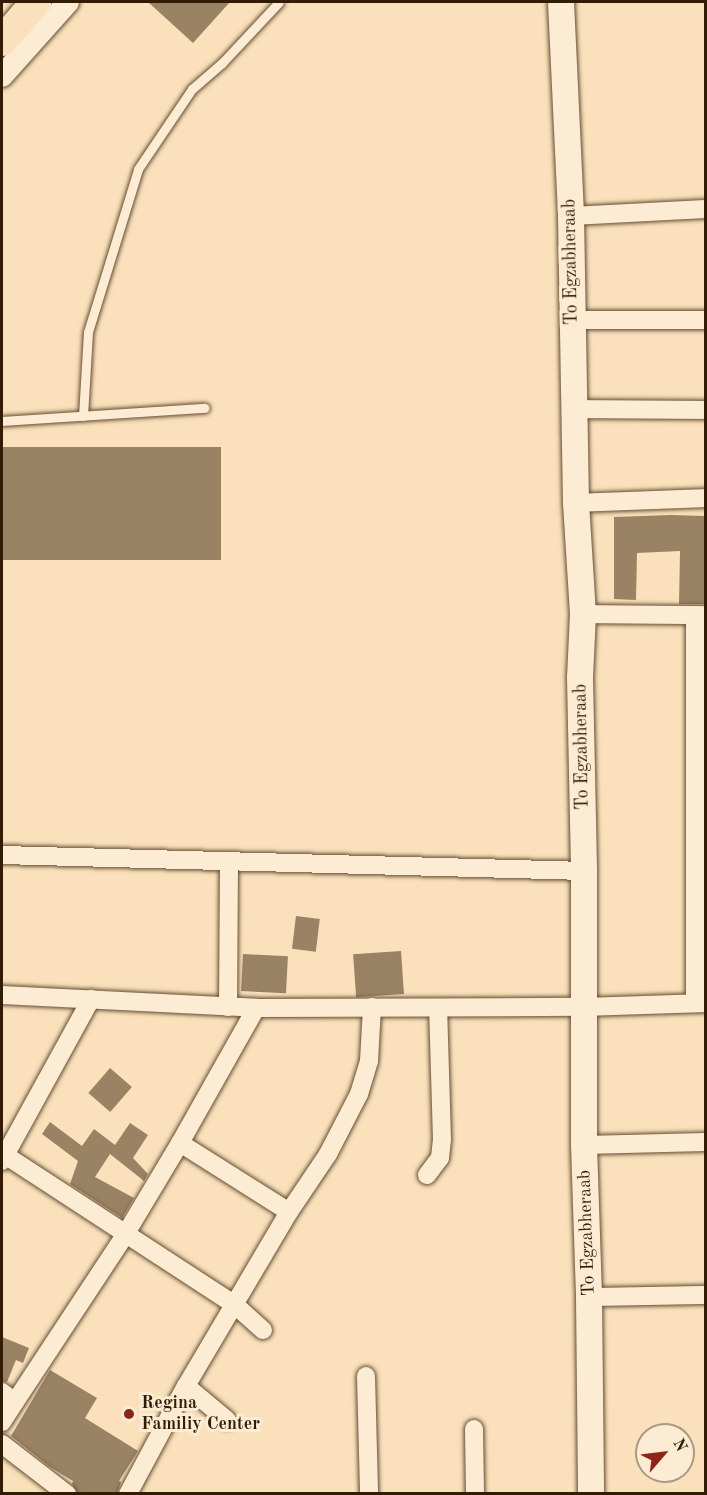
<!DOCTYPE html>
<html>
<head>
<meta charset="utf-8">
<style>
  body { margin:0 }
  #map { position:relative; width:707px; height:1495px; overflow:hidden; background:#fae1bb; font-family:"Old Standard TT",serif }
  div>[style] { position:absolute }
  .building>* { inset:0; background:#9a8264; transform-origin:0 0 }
  .roads { filter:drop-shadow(0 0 2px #654d32) drop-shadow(0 0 2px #654d32) }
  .service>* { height:9px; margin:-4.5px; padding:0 4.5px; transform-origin:4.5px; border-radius:4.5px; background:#fcecd3 }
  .minor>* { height:18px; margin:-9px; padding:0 9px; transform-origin:9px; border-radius:9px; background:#fcecd3 }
  .tertiary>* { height:22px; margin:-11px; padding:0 11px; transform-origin:11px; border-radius:11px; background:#fcecd3 }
  .secondary>* { height:26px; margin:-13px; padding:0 13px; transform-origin:13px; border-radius:13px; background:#fcecd3 }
  .trunk>* { height:30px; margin:-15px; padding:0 15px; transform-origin:15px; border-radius:15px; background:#fae1bb }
  .dots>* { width:16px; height:16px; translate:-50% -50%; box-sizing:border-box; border:3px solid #fcecd3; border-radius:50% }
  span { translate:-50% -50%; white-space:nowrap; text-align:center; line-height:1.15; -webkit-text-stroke:6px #fcecd3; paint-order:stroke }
  .street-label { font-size:18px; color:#331c05 }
  .poi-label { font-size:18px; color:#331c05; font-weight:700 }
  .left { translate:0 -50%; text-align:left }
  .frame { position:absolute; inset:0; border:3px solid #331c05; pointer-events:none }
  .north { position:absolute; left:635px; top:1423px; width:60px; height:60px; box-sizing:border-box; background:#fcecd3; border:2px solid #ac9981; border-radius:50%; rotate:62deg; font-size:16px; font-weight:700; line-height:24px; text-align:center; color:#331c05 }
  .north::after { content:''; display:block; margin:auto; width:21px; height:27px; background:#8f2418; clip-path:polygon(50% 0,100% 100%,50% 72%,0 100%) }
</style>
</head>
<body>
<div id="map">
  <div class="building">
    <i style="clip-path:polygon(148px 2px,230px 2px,193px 43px)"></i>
    <i style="left:221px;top:447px;width:113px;height:219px;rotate:90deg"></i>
    <i style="clip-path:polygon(671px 515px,705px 516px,705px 604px,679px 604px,680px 551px,637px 553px,636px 600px,614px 599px,614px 517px)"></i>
    <i style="left:296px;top:916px;width:24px;height:33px;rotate:7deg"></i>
    <i style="left:401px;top:951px;width:43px;height:48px;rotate:86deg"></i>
    <i style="left:243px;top:954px;width:45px;height:37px;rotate:3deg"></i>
    <i style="left:110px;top:1068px;width:29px;height:33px;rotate:41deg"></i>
    <i style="clip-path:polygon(50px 1122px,82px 1146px,94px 1129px,115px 1145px,130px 1123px,148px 1135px,133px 1158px,148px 1174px,144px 1181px,110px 1154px,95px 1177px,134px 1198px,122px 1218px,70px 1184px,78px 1161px,42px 1134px)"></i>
    <i style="clip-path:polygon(2px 1337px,29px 1348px,23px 1363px,16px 1360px,7px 1382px,2px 1381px)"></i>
    <i style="clip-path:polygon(50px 1370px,97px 1398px,85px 1418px,138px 1451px,119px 1481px,121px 1482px,117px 1494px,78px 1494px,72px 1484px,73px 1481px,50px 1467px,11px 1436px)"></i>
  </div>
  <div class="roads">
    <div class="service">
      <i style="left:83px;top:416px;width:84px;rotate:-86.6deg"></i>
      <i style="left:88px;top:332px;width:170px;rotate:-72.9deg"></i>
      <i style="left:138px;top:169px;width:97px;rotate:-56deg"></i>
      <i style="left:192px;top:89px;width:40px;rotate:-41deg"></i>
      <i style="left:222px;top:63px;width:83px;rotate:-46.9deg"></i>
      <i style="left:2px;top:421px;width:203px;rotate:-3.7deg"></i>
    </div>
    <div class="minor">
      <i style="left:571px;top:216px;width:135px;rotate:-3deg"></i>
      <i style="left:572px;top:320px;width:134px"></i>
      <i style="left:574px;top:409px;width:132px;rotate:0.4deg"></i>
      <i style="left:576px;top:503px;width:130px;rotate:-2.2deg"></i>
      <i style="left:583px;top:614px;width:123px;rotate:0.5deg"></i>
      <i style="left:2px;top:855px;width:582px;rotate:1.57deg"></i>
      <i style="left:2px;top:995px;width:254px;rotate:2.9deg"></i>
      <i style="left:256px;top:1008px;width:327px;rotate:-0.2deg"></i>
      <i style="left:583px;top:1007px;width:123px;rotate:-1.9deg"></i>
      <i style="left:695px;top:1003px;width:388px;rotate:-90deg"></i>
      <i style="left:228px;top:1007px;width:145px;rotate:-89.6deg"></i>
      <i style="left:180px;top:1143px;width:129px;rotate:32.3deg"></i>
      <i style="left:584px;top:1145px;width:122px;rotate:-1.4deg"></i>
      <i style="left:5px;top:1155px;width:273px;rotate:33.1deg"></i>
      <i style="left:234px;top:1304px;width:39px;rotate:42deg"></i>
      <i style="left:2px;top:1161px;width:185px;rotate:-61.2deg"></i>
      <i style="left:427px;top:1175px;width:21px;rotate:-53deg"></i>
      <i style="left:440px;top:1158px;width:18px;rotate:-84deg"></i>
      <i style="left:442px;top:1140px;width:132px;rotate:-91.7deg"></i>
      <i style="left:589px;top:1297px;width:117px;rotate:-1deg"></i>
      <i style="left:366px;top:1376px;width:118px;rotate:88.5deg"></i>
      <i style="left:186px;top:1386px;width:53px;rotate:39.7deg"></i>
      <i style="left:2px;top:1392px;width:16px;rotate:38deg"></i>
      <i style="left:15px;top:1402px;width:200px;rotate:-56.6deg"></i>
      <i style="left:125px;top:1235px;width:107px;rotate:-59.1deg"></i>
      <i style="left:180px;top:1143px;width:155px;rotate:-60.6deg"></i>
      <i style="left:2px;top:1422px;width:24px;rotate:-57deg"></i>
      <i style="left:474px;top:1429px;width:65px;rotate:89.1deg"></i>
      <i style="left:2px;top:1444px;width:82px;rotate:37.6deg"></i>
      <i style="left:128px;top:1494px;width:123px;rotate:-61.8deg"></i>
      <i style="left:186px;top:1386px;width:202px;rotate:-59.4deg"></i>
      <i style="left:289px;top:1212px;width:70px;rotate:-56.1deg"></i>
      <i style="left:328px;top:1154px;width:68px;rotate:-62.7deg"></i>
      <i style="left:359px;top:1094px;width:34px;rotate:-73deg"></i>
      <i style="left:369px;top:1061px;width:54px;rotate:-86.8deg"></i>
    </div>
    <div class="tertiary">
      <i style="left:2px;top:76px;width:99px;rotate:-48.3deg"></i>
    </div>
    <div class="secondary">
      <i style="left:561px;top:2px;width:214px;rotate:87.3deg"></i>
      <i style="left:571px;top:216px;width:287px;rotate:89deg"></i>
      <i style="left:576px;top:503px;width:111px;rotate:86.4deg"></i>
      <i style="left:583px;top:614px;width:63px;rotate:92.7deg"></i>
      <i style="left:580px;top:677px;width:194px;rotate:88.8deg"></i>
      <i style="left:584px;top:871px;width:274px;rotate:90deg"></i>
      <i style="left:584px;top:1145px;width:152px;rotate:88.1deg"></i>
      <i style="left:589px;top:1297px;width:197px;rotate:89.4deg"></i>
    </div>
    <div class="trunk">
      <i style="left:2px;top:41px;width:52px;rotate:-48.9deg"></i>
    </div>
  </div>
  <div class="dots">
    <i style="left:129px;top:1414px;background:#8f2418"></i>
  </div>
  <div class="street-label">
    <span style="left:571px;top:262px;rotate:-91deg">To Egzabheraab</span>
    <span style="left:582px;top:747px;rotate:-91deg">To Egzabheraab</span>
    <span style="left:587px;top:1233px;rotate:-92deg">To Egzabheraab</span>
  </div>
  <div class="poi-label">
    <span class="left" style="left:141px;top:1414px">Regina<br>Familiy Center</span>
  </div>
  <div class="frame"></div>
  <div class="north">N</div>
</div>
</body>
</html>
